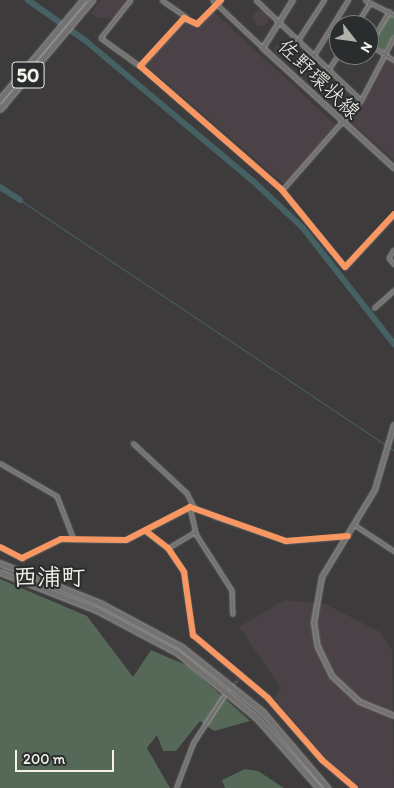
<!DOCTYPE html>
<html>
<head>
<meta charset="utf-8">
<style>
  body { margin:0 }
  #map { position:relative; width:394px; height:788px; overflow:hidden; background:#3d3b3c; font-family:Itim,"Klee One",sans-serif }
  div>[style] { position:absolute }
  .built>* { inset:0; background:#4a4246 }
  .round { border-radius:50% }
  .green>* { inset:0; background:#566958 }
  .stream>* { height:1px; margin:-0.5px; padding:0 0.5px; transform-origin:0.5px; border-radius:0.5px; background:#466164 }
  .river>* { height:6px; margin:-3px; padding:0 3px; transform-origin:3px; border-radius:3px; background:#466164 }
  .minor-tunnel>* { height:2.5px; margin-top:-1.25px; transform-origin:0; background:repeating-linear-gradient(90deg,#585656 0 2.5px,transparent 0 3.5px) }
  .roads { filter:drop-shadow(0 0 1px #9f9e9d) drop-shadow(0 0 1px #9f9e9d) }
  .minor>* { height:2.5px; margin:-1.25px; padding:0 1.25px; transform-origin:1.25px; border-radius:1.25px; background:#737270 }
  .tertiary>* { height:3px; margin:-1.5px; padding:0 1.5px; transform-origin:1.5px; border-radius:1.5px; background:#737270 }
  .secondary>* { height:4px; margin:-2px; padding:0 2px; transform-origin:2px; border-radius:2px; background:#737270 }
  .trunk>* { height:4.5px; margin:-2.25px; padding:0 2.25px; transform-origin:2.25px; border-radius:2.25px; background:#737270 }
  .motorway>* { height:4.5px; margin:-2.25px; padding:0 2.25px; transform-origin:2.25px; border-radius:2.25px; background:#737270 }
  .cycleway>* { height:6px; margin:-3px; padding:0 3px; transform-origin:3px; border-radius:3px; background:#f99763 }
  span { translate:-50% -50%; white-space:nowrap; text-align:center; line-height:1.15; -webkit-text-stroke:4.5px #2a2d2e; paint-order:stroke }
  .shield-label span { padding:1px 4px; background:#2a2d2e; border:1px solid; border-radius:4px; -webkit-text-stroke-width:0 }
  .shield-label { font-size:20px; color:#f4f1e8; font-weight:700 }
  .street-label { font-size:21px; color:#f4f1e8 }
  .quarter-label { font-size:24px; color:#f4f1e8; font-weight:700 }
  .north { position:absolute; left:329px; top:15px; width:50px; height:50px; box-sizing:border-box; background:#2a2d2e; border:1px solid #7b7b78; border-radius:50%; rotate:120deg; font-size:14px; font-weight:700; line-height:20px; text-align:center; color:#f4f1e8 }
  .north::after { content:''; display:block; margin:auto; width:18px; height:22px; background:#b4b1ac; clip-path:polygon(50% 0,100% 100%,50% 72%,0 100%) }
  .scale { position:absolute; left:15px; top:750px; width:99px; height:22px; box-sizing:border-box; border:2px solid #f4f1e8; border-top:0; padding-left:6px; font-size:15px; line-height:18px; white-space:nowrap; color:#f4f1e8; -webkit-text-stroke:4px #2a2d2e; paint-order:stroke }
</style>
</head>
<body>
<div id="map">
  <div class="built">
    <i style="clip-path:polygon(100px 0,129px 0,115px 18px,97px 18px,91px 13px)"></i>
    <i class="round" style="left:253px;top:10px;width:16px;height:16px"></i>
    <i style="clip-path:polygon(213px 11px,337px 126px,285px 185px,146px 65px,184px 21px,197px 28px)"></i>
    <i class="round" style="left:275px;top:43px;width:14px;height:14px"></i>
    <i style="clip-path:polygon(385px 59px,394px 63px,394px 160px,351px 122px)"></i>
    <i style="clip-path:polygon(284px 600px,325px 604px,380px 632px,392px 649px,394px 788px,357px 788px,325px 759px,274px 698px,281px 688px,239px 627px)"></i>
  </div>
  <div class="green">
    <i style="clip-path:polygon(389px 15px,394px 18px,394px 34px,384px 51px,372px 42px)"></i>
    <i style="clip-path:polygon(0 579px,87px 616px,133px 677px,151px 650px,188px 666px,250px 721px,214px 731px,200px 721px,176px 751px,163px 751px,157px 735px,147px 748px,170px 788px,0 788px)"></i>
    <i style="clip-path:polygon(245px 769px,258px 771px,284px 788px,225px 788px,222px 780px)"></i>
  </div>
  <div class="stream">
    <i style="left:20px;top:200px;width:450px;rotate:33.8deg"></i>
  </div>
  <div class="river">
    <i style="left:28px;top:0;width:71px;rotate:35.3deg"></i>
    <i style="left:86px;top:41px;width:218px;rotate:40deg"></i>
    <i style="left:253px;top:181px;width:67px;rotate:43.2deg"></i>
    <i style="left:302px;top:227px;width:149px;rotate:51.8deg"></i>
    <i style="left:0;top:187px;width:24px;rotate:33deg"></i>
  </div>
  <div class="minor-tunnel">
    <i style="left:0;top:102px;width:10px;rotate:37deg"></i>
    <i style="left:226px;top:693px;width:18px;rotate:-49deg"></i>
  </div>
  <div class="roads">
    <div class="minor">
      <i style="left:131px;top:0;width:48px;rotate:128.3deg"></i>
      <i style="left:101px;top:38px;width:48px;rotate:35.7deg"></i>
      <i style="left:162px;top:0;width:29px;rotate:35deg"></i>
      <i style="left:256px;top:0;width:145px;rotate:43.6deg"></i>
      <i style="left:361px;top:100px;width:71px;rotate:-62.4deg"></i>
      <i style="left:365px;top:0;width:33px;rotate:27deg"></i>
      <i style="left:356px;top:25px;width:26px;rotate:-58deg"></i>
      <i style="left:298px;top:40px;width:48px;rotate:-57deg"></i>
      <i style="left:369px;top:44px;width:30px;rotate:33deg"></i>
      <i style="left:369px;top:45px;width:39px;rotate:-59deg"></i>
      <i style="left:314px;top:55px;width:65px;rotate:-58.3deg"></i>
      <i style="left:329px;top:69px;width:19px;rotate:-58deg"></i>
      <i style="left:282px;top:190px;width:99px;rotate:50.7deg"></i>
      <i style="left:394px;top:250px;width:9px;rotate:122deg"></i>
      <i style="left:389px;top:258px;width:8px;rotate:50deg"></i>
      <i style="left:374px;top:308px;width:27px;rotate:-42deg"></i>
      <i style="left:133px;top:443px;width:74px;rotate:42.8deg"></i>
      <i style="left:187px;top:493px;width:16px;rotate:63deg"></i>
      <i style="left:0;top:463px;width:66px;rotate:30.1deg"></i>
      <i style="left:57px;top:496px;width:44px;rotate:68.7deg"></i>
      <i style="left:214px;top:516px;width:26px;rotate:-159deg"></i>
      <i style="left:190px;top:507px;width:28px;rotate:77deg"></i>
      <i style="left:196px;top:534px;width:67px;rotate:57.3deg"></i>
      <i style="left:232px;top:590px;width:24px;rotate:88deg"></i>
      <i style="left:355px;top:525px;width:47px;rotate:33.7deg"></i>
      <i style="left:146px;top:531px;width:28px;rotate:38deg"></i>
      <i style="left:168px;top:548px;width:29px;rotate:56deg"></i>
      <i style="left:184px;top:572px;width:64px;rotate:81.9deg"></i>
      <i style="left:193px;top:635px;width:98px;rotate:40deg"></i>
      <i style="left:268px;top:698px;width:82px;rotate:48.9deg"></i>
      <i style="left:322px;top:760px;width:43px;rotate:40.3deg"></i>
      <i style="left:168px;top:548px;width:31px;rotate:-31deg"></i>
      <i style="left:176px;top:788px;width:48px;rotate:-69.3deg"></i>
      <i style="left:193px;top:743px;width:55px;rotate:-56.9deg"></i>
    </div>
    <div class="tertiary">
      <i style="left:212px;top:0;width:70px;rotate:43.3deg"></i>
      <i style="left:221px;top:0;width:34px;rotate:135deg"></i>
      <i style="left:197px;top:24px;width:14px;rotate:-155deg"></i>
      <i style="left:184px;top:18px;width:65px;rotate:132.5deg"></i>
      <i style="left:140px;top:66px;width:189px;rotate:41.1deg"></i>
      <i style="left:282px;top:190px;width:120px;rotate:-48.7deg"></i>
      <i style="left:345px;top:267px;width:72px;rotate:-47.2deg"></i>
      <i style="left:214px;top:516px;width:76px;rotate:19.1deg"></i>
      <i style="left:286px;top:541px;width:62px;rotate:-4.6deg"></i>
      <i style="left:0;top:547px;width:25px;rotate:27deg"></i>
      <i style="left:22px;top:558px;width:43px;rotate:-26deg"></i>
      <i style="left:61px;top:539px;width:65px;rotate:0.9deg"></i>
      <i style="left:126px;top:540px;width:72px;rotate:-27.3deg"></i>
    </div>
    <div class="secondary">
      <i style="left:293px;top:0;width:57px;rotate:122deg"></i>
      <i style="left:263px;top:48px;width:178px;rotate:42.5deg"></i>
      <i style="left:394px;top:425px;width:68px;rotate:106.3deg"></i>
      <i style="left:375px;top:490px;width:102px;rotate:121.3deg"></i>
      <i style="left:322px;top:577px;width:47px;rotate:99.9deg"></i>
      <i style="left:314px;top:623px;width:24px;rotate:81deg"></i>
      <i style="left:318px;top:647px;width:32px;rotate:64deg"></i>
      <i style="left:332px;top:676px;width:38px;rotate:43deg"></i>
      <i style="left:360px;top:702px;width:37px;rotate:22deg"></i>
    </div>
    <div class="trunk">
      <i style="left:0;top:99px;width:129px;rotate:-50deg"></i>
      <i style="left:0;top:109px;width:143px;rotate:-49.8deg"></i>
    </div>
    <div class="motorway">
      <i style="left:0;top:563px;width:108px;rotate:21.8deg"></i>
      <i style="left:100px;top:603px;width:93px;rotate:28.2deg"></i>
      <i style="left:182px;top:647px;width:104px;rotate:38.7deg"></i>
      <i style="left:263px;top:712px;width:100px;rotate:49.5deg"></i>
      <i style="left:0;top:572px;width:104px;rotate:21.4deg"></i>
      <i style="left:97px;top:610px;width:92px;rotate:28deg"></i>
      <i style="left:178px;top:653px;width:102px;rotate:39.4deg"></i>
      <i style="left:257px;top:718px;width:94px;rotate:48.5deg"></i>
    </div>
  </div>
  <div class="cycleway">
    <i style="left:221px;top:0;width:34px;rotate:135deg"></i>
    <i style="left:197px;top:24px;width:14px;rotate:-155deg"></i>
    <i style="left:184px;top:18px;width:65px;rotate:132.5deg"></i>
    <i style="left:140px;top:66px;width:189px;rotate:41.1deg"></i>
    <i style="left:282px;top:190px;width:99px;rotate:50.7deg"></i>
    <i style="left:345px;top:267px;width:72px;rotate:-47.2deg"></i>
    <i style="left:146px;top:531px;width:28px;rotate:38deg"></i>
    <i style="left:168px;top:548px;width:29px;rotate:56deg"></i>
    <i style="left:184px;top:572px;width:64px;rotate:81.9deg"></i>
    <i style="left:193px;top:635px;width:98px;rotate:40deg"></i>
    <i style="left:268px;top:698px;width:82px;rotate:48.9deg"></i>
    <i style="left:322px;top:760px;width:43px;rotate:40.3deg"></i>
    <i style="left:0;top:547px;width:25px;rotate:27deg"></i>
    <i style="left:22px;top:558px;width:43px;rotate:-26deg"></i>
    <i style="left:61px;top:539px;width:65px;rotate:0.9deg"></i>
    <i style="left:126px;top:540px;width:72px;rotate:-27.3deg"></i>
    <i style="left:190px;top:507px;width:102px;rotate:19.5deg"></i>
    <i style="left:286px;top:541px;width:62px;rotate:-4.6deg"></i>
  </div>
  <div class="shield-label">
    <span style="left:28px;top:75px">50</span>
  </div>
  <div class="street-label">
    <span style="left:319px;top:79px;rotate:44deg">佐野環状線</span>
  </div>
  <div class="quarter-label">
    <span style="left:49px;top:577px">西浦町</span>
  </div>
  <div class="north">N</div>
  <div class="scale">200 m</div>
</div>
</body>
</html>
